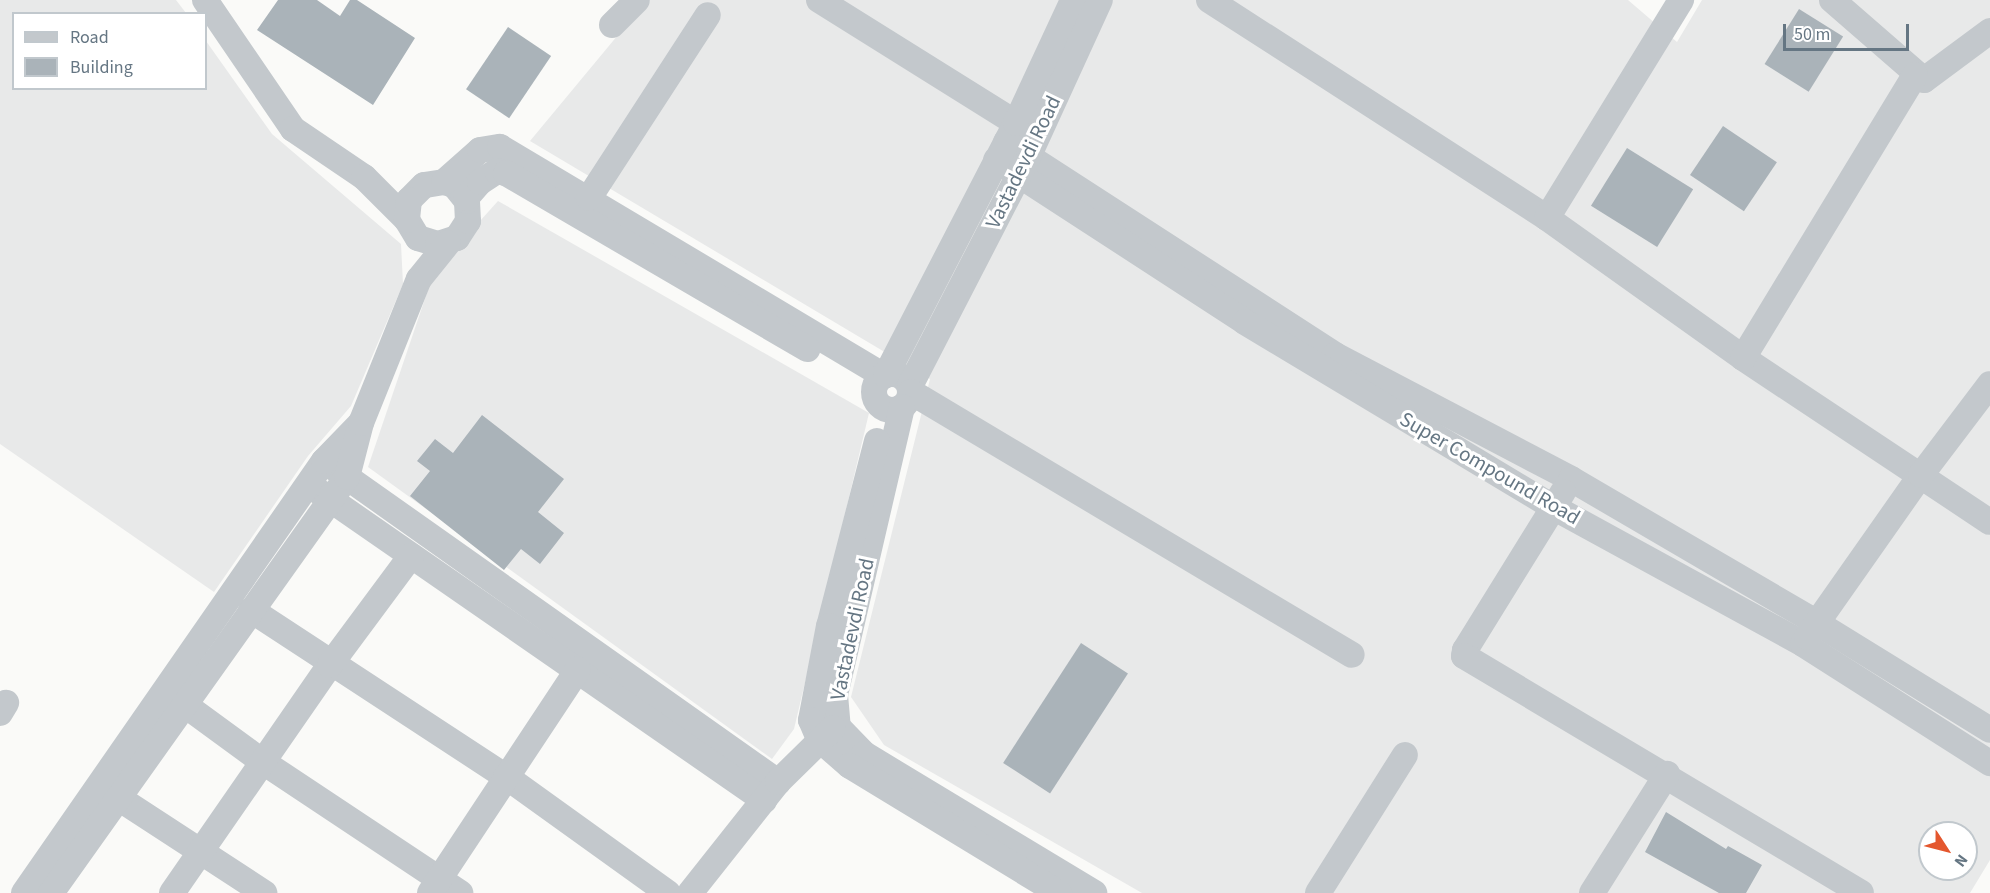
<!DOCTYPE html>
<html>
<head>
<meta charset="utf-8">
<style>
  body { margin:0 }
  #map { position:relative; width:1990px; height:893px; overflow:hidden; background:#fafaf8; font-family:"Source Sans 3",sans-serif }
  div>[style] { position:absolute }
  .built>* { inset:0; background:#e8e9e9 }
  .building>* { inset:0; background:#aab3b9; transform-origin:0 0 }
  .minor>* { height:26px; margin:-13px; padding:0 13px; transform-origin:13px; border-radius:13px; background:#c3c8cc }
  .minor>.ring { margin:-13px; padding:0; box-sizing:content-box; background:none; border:26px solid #c3c8cc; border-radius:50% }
  span { translate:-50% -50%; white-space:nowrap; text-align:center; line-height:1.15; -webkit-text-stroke:6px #fff; paint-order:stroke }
  .street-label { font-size:21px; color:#657683 }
  .legend { position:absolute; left:12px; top:12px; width:195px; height:78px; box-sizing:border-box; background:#fff; border:2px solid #c1c8cd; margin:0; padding:8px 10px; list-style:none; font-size:18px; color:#657683 }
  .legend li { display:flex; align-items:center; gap:12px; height:30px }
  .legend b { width:30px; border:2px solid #c1c8cd }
  .north { position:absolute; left:1918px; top:821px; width:60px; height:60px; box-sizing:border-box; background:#fff; border:2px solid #c1c8cd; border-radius:50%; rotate:126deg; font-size:16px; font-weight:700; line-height:24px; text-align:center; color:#657683 }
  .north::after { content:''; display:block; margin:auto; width:21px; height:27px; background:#e4572e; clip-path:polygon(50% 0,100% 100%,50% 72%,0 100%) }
  .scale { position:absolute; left:1783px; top:24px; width:126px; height:27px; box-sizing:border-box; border:3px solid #657683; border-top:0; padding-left:8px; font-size:18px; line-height:21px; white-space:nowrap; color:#657683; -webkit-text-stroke:4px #fff; paint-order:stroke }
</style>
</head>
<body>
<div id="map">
  <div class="built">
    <i style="clip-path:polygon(0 0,176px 0,186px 13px,14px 14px,14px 88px,206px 88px,206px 41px,272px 134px,401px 244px,403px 284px,351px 406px,308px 456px,214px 592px,0 444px)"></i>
    <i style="clip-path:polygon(evenodd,647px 0,1628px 0,1677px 42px,1702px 0,1990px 0,1990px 860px,1970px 893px,1142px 893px,884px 745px,851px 697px,930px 379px,530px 141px,647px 0,1930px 833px,1966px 833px,1966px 869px,1930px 869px,1930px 833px)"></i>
    <i style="clip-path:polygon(498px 201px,869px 413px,794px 729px,772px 759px,368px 467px,434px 272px)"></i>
  </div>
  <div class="building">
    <i style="clip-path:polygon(278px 0,317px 0,340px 16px,350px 0,357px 0,415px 38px,373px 105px,257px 30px)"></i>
    <i style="left:1799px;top:9px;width:52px;height:65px;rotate:32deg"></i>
    <i style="left:508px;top:27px;width:52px;height:75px;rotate:34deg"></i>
    <i style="left:1723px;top:126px;width:65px;height:59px;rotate:34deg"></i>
    <i style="left:1627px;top:148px;width:78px;height:68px;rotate:32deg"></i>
    <i style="clip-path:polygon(482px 415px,564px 479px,538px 512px,564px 533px,540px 564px,521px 549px,504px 570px,410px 496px,430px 471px,417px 461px,435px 439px,453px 453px)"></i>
    <i style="left:1081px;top:643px;width:56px;height:143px;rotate:33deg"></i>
    <i style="clip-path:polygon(1666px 812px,1726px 849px,1728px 846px,1762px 865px,1746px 893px,1719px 893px,1645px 852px)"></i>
  </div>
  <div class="minor">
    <i style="left:205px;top:0;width:156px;rotate:55.7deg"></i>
    <i style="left:293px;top:129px;width:86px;rotate:34.1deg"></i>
    <i style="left:364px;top:177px;width:61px;rotate:45deg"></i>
    <i style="left:407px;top:220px;width:21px;rotate:59deg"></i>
    <i style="left:418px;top:238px;width:21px;rotate:17deg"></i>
    <i style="left:438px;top:244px;width:20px;rotate:-18deg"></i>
    <i style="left:457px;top:238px;width:20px;rotate:-57deg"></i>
    <i style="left:468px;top:221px;width:20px;rotate:-93deg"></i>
    <i style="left:467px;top:201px;width:21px;rotate:-129deg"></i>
    <i style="left:454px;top:185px;width:10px;rotate:-163deg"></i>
    <i style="left:444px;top:182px;width:20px;rotate:171deg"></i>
    <i style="left:424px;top:185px;width:21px;rotate:135deg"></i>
    <i style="left:409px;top:200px;width:20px;rotate:96deg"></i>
    <i style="left:819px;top:0;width:232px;rotate:32deg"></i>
    <i style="left:1209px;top:0;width:402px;rotate:32.8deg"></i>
    <i style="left:1547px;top:218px;width:241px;rotate:35.5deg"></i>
    <i style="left:1743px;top:358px;width:296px;rotate:33.6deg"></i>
    <i style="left:1832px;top:0;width:122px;rotate:41deg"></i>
    <i style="left:1924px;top:80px;width:82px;rotate:-36.6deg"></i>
    <i style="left:612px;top:25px;width:35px;rotate:-45deg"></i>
    <i style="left:1006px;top:142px;width:392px;rotate:32.9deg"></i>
    <i style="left:1335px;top:355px;width:267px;rotate:27.7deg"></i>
    <i style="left:1571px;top:479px;width:285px;rotate:30.3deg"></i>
    <i style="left:1817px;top:623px;width:203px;rotate:31.7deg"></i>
    <i style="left:996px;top:160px;width:297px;rotate:33deg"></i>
    <i style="left:1245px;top:322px;width:359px;rotate:31deg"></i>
    <i style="left:1553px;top:507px;width:285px;rotate:28.7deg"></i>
    <i style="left:1803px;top:644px;width:222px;rotate:32.5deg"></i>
    <i style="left:444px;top:182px;width:48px;rotate:-41.6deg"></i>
    <i style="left:480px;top:150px;width:20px;rotate:-9deg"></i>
    <i style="left:500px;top:147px;width:447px;rotate:30.8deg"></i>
    <i style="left:466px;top:198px;width:21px;rotate:-49deg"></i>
    <i style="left:480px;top:182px;width:20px;rotate:-33deg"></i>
    <i style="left:497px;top:171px;width:9px;rotate:13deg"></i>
    <i style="left:506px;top:173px;width:349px;rotate:30.3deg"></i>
    <i style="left:589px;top:198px;width:218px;rotate:-57deg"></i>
    <i style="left:1547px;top:218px;width:256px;rotate:-58.4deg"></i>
    <i style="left:1743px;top:358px;width:331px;rotate:-58.7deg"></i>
    <i class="ring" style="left:874px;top:374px;width:10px;height:10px"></i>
    <i style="left:886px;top:375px;width:284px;rotate:-62.7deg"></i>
    <i style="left:1016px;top:123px;width:136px;rotate:-65.1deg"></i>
    <i style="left:910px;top:386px;width:260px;rotate:-62.7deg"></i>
    <i style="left:1029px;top:155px;width:170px;rotate:-65.4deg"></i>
    <i style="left:911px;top:392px;width:513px;rotate:30.81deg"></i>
    <i style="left:902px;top:407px;width:296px;rotate:103.1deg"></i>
    <i style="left:835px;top:695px;width:32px;rotate:85deg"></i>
    <i style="left:838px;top:727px;width:37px;rotate:46deg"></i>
    <i style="left:864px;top:754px;width:269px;rotate:31.1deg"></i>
    <i style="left:877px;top:441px;width:191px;rotate:104.5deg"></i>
    <i style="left:829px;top:626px;width:96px;rotate:100.8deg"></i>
    <i style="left:811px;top:720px;width:21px;rotate:67deg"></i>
    <i style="left:819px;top:739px;width:41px;rotate:41.1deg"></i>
    <i style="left:850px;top:766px;width:245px;rotate:31.3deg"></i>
    <i style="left:334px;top:468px;width:544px;rotate:35.27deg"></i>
    <i style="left:318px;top:491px;width:543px;rotate:34.72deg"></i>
    <i style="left:1563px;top:492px;width:186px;rotate:121.8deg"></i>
    <i style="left:1465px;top:650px;width:6px;rotate:99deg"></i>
    <i style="left:1464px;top:656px;width:462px;rotate:30.8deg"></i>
    <i style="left:251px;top:610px;width:307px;rotate:33.2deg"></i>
    <i style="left:508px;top:778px;width:197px;rotate:35.7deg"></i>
    <i style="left:1807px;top:637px;width:198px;rotate:-54.9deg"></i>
    <i style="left:1921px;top:475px;width:114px;rotate:-52.8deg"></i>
    <i style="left:170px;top:694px;width:115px;rotate:36.2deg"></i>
    <i style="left:263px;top:762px;width:237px;rotate:33.6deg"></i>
    <i style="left:0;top:713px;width:12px;rotate:-59deg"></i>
    <i style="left:117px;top:797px;width:176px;rotate:33.1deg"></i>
    <i style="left:24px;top:893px;width:526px;rotate:-55.22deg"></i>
    <i style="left:324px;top:461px;width:50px;rotate:-45.8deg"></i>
    <i style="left:51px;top:893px;width:511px;rotate:-54.57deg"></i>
    <i style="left:347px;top:477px;width:56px;rotate:-75.5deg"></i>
    <i style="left:361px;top:423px;width:155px;rotate:-68.1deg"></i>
    <i style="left:419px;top:279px;width:46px;rotate:-51.1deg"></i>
    <i style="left:172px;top:893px;width:277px;rotate:-55.3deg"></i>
    <i style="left:330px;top:665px;width:136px;rotate:-53.4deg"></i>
    <i style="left:430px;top:893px;width:268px;rotate:-56.5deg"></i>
    <i style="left:690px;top:893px;width:142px;rotate:-51.6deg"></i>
    <i style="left:778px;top:782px;width:77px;rotate:-44.5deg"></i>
    <i style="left:1318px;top:893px;width:163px;rotate:-57.8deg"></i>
    <i style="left:1592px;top:893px;width:141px;rotate:-57.8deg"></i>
  </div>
  <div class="street-label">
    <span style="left:1023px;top:162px;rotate:-64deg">Vastadevdi Road</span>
    <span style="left:1490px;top:468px;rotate:30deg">Super Compound Road</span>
    <span style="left:852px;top:629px;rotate:-78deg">Vastadevdi Road</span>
  </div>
  <ul class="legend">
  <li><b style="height:8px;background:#c3c8cc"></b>Road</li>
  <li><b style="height:16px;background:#aab3b9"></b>Building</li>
  </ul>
  <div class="north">N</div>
  <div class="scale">50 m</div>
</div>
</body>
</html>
